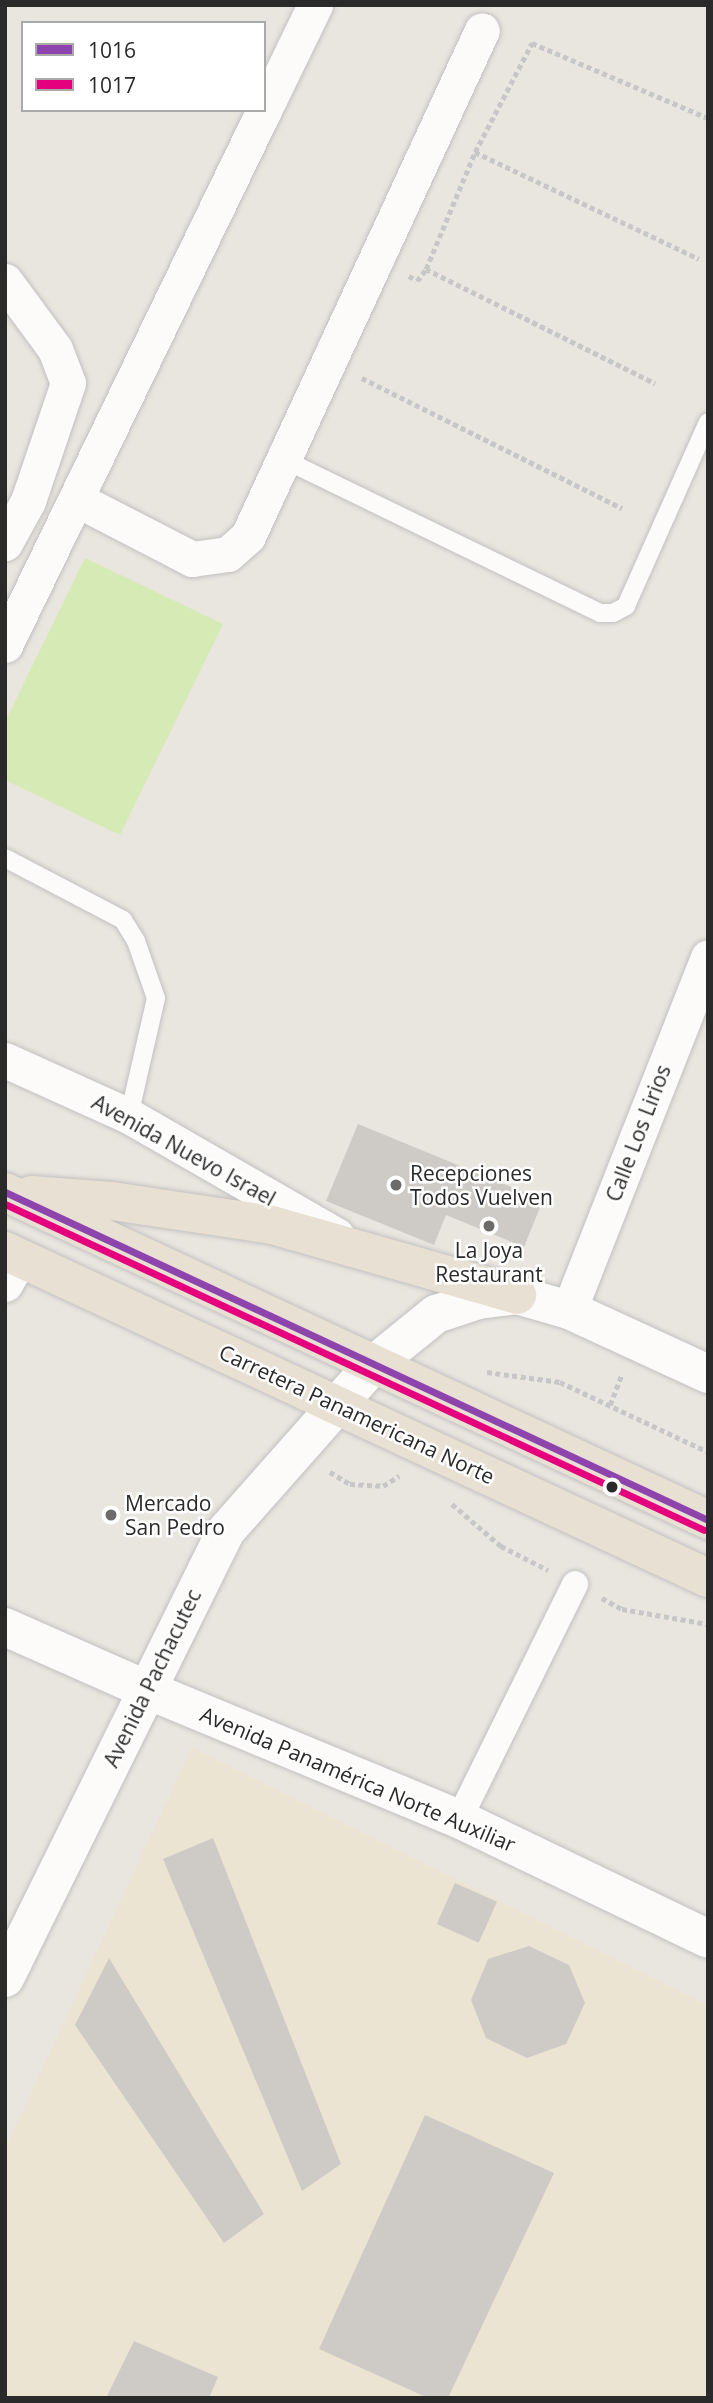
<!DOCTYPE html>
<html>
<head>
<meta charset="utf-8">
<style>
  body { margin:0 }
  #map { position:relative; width:713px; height:2403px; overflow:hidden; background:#e9e5df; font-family:"Open Sans",sans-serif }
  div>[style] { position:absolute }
  .education>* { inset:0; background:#ece4d3 }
  .pitch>* { inset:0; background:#d5eab4 }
  .building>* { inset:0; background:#cecbc6; transform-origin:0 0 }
  .path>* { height:4.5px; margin-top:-2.25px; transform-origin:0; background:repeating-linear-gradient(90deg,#c8c7c7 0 5px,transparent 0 8.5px) }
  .roads { filter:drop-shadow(0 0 2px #c2c1c1) drop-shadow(0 0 2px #c2c1c1) }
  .service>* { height:18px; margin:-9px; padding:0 9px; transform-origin:9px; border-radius:9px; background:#fcfbfa }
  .pedestrian>* { height:26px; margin:-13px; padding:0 13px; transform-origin:13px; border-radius:13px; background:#fcfbfa }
  .minor>* { height:35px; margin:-17.5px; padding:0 17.5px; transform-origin:17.5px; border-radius:17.5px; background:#fcfbfa }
  .tertiary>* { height:38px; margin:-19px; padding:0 19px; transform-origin:19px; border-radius:19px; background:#fcfbfa }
  .secondary>* { height:38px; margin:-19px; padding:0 19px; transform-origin:19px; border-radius:19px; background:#fcfbfa }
  .trunk>* { height:38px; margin:-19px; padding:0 19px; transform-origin:19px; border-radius:19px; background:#e8e0d2 }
  .bus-1>* { height:7px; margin:-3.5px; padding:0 3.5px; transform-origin:3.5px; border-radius:3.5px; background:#8e44ad }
  .bus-2>* { height:7px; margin:-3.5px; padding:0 3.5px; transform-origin:3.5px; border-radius:3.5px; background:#e5007d }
  .dots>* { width:19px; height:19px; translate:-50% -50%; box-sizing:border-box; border:4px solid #fff; border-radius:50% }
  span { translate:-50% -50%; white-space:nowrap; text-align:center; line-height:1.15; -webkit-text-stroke:5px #fff; paint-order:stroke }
  .street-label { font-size:21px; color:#2a2a2a }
  .poi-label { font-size:21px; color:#2a2a2a }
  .left { translate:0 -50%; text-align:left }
  .frame { position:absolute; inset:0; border:7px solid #2a2a2a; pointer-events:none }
  .legend { position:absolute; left:21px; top:21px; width:245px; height:91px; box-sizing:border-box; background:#fff; border:2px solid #aaa; margin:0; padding:9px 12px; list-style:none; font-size:21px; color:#2a2a2a }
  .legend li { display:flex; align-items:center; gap:14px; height:35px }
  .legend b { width:35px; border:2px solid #aaa }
</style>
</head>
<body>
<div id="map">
  <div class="education">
    <i style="clip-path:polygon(192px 1747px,708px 2005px,708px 2398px,5px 2398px,5px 2149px)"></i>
  </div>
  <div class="pitch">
    <i style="clip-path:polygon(85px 558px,223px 624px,120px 835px,5px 780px,5px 722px)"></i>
  </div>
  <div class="building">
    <i style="clip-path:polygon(358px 1124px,543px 1200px,524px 1247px,446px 1215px,434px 1245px,326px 1201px)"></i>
    <i style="clip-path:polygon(213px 1838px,341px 2164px,302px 2191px,163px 1859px)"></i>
    <i style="left:455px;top:1883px;width:46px;height:45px;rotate:24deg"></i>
    <i style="clip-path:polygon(529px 1946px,569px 1965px,585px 2003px,566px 2044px,527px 2058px,486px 2038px,471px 2000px,488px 1959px)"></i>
    <i style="clip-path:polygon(109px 1958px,264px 2214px,224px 2243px,75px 2025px)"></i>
    <i style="clip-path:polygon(425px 2115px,554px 2173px,448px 2398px,428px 2398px,319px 2349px)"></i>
    <i style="clip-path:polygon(134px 2341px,218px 2377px,209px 2398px,106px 2398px)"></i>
  </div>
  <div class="path">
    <i style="left:475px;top:152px;width:248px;rotate:25.5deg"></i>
    <i style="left:426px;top:269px;width:256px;rotate:26.5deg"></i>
    <i style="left:409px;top:276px;width:9px;rotate:32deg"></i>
    <i style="left:417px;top:281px;width:15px;rotate:-53deg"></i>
    <i style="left:426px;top:269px;width:127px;rotate:-67.3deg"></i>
    <i style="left:475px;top:152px;width:123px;rotate:-62.4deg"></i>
    <i style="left:532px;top:43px;width:191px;rotate:23.1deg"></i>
    <i style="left:362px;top:378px;width:291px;rotate:26.6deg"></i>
    <i style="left:487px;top:1372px;width:74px;rotate:7.8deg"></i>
    <i style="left:560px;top:1382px;width:164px;rotate:25.3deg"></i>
    <i style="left:610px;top:1405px;width:31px;rotate:-69deg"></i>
    <i style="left:330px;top:1472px;width:23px;rotate:31deg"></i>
    <i style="left:350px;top:1484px;width:33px;rotate:3deg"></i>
    <i style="left:383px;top:1486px;width:19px;rotate:-32deg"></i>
    <i style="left:452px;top:1504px;width:65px;rotate:40.6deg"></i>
    <i style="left:501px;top:1546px;width:53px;rotate:27.1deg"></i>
    <i style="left:602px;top:1598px;width:23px;rotate:29deg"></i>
    <i style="left:622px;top:1609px;width:87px;rotate:9.9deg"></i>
  </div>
  <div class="roads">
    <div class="service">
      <i style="left:285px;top:460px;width:350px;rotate:25.9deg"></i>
      <i style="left:600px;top:613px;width:13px"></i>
      <i style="left:613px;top:613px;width:15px;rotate:-28deg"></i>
      <i style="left:626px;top:606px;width:201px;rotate:-66deg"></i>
      <i style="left:5px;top:858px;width:133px;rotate:27.7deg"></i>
      <i style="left:123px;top:920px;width:25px;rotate:58deg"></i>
      <i style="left:136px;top:941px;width:60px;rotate:70.7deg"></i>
      <i style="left:156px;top:998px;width:121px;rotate:102.9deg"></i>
    </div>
    <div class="pedestrian">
      <i style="left:459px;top:1819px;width:262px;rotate:-63.7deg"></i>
    </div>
    <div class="minor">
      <i style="left:264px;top:110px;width:117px;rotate:-64.1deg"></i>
      <i style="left:5px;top:281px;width:84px;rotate:53.7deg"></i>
      <i style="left:55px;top:349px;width:36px;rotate:69deg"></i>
      <i style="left:68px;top:383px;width:125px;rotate:108.7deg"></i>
      <i style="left:28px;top:501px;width:48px;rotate:118.7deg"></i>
      <i style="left:76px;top:499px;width:131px;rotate:27.3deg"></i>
      <i style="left:192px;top:559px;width:36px;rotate:-8deg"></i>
      <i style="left:228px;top:554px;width:27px;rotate:-42deg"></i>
      <i style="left:248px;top:536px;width:557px;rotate:-65.18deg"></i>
      <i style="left:5px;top:645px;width:594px;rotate:-64.17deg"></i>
      <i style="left:5px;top:1060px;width:136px;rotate:24.3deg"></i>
      <i style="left:129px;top:1116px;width:239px;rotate:29.9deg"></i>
      <i style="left:5px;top:1284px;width:30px;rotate:-60deg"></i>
      <i style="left:569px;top:1310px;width:379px;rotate:-68.5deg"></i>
    </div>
    <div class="tertiary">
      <i style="left:145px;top:1689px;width:340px;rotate:22.5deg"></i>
      <i style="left:459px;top:1819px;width:276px;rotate:25.7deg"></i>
    </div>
    <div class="secondary">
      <i style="left:5px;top:1627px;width:153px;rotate:23.9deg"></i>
      <i style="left:5px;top:1978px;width:497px;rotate:-63.7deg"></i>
      <i style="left:225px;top:1532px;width:223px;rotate:-48.5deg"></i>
      <i style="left:373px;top:1365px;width:81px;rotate:-39deg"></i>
      <i style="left:436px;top:1314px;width:44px;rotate:-18.4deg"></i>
      <i style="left:478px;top:1300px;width:39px;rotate:-7deg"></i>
      <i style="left:517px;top:1295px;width:54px;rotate:16.1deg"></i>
      <i style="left:569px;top:1310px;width:153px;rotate:24.7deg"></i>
    </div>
    <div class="trunk">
      <i style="left:5px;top:1192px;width:776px;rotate:25.01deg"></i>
      <i style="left:31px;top:1195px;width:81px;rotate:4.2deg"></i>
      <i style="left:112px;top:1201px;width:162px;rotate:8.5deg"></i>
      <i style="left:272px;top:1225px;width:255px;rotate:15.9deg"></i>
      <i style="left:5px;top:1251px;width:775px;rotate:24.95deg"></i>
    </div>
  </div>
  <div class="bus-1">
    <i style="left:5px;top:1192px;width:776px;rotate:25.01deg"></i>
  </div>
  <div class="bus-2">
    <i style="left:5px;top:1204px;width:771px;rotate:25deg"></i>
  </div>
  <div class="dots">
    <i style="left:396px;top:1185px;background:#6d6b69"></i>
    <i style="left:489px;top:1226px;background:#6d6b69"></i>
    <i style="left:612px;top:1487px;background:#2a2a2a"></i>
    <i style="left:111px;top:1515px;background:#6d6b69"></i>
  </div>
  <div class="street-label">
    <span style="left:638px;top:1133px;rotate:-69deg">Calle Los Lirios</span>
    <span style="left:184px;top:1150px;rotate:29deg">Avenida Nuevo Israel</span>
    <span style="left:357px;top:1414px;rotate:25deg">Carretera Panamericana Norte</span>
    <span style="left:152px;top:1678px;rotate:-64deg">Avenida Pachacutec</span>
    <span style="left:358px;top:1779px;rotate:23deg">Avenida Panamérica Norte Auxiliar</span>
  </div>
  <div class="poi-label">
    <span class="left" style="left:410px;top:1185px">Recepciones<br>Todos Vuelven</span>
    <span style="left:489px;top:1262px">La Joya<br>Restaurant</span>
    <span class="left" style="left:125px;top:1515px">Mercado<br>San Pedro</span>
  </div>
  <div class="frame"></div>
  <ul class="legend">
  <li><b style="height:9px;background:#8e44ad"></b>1016</li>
  <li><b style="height:9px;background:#e5007d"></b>1017</li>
  </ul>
</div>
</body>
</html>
